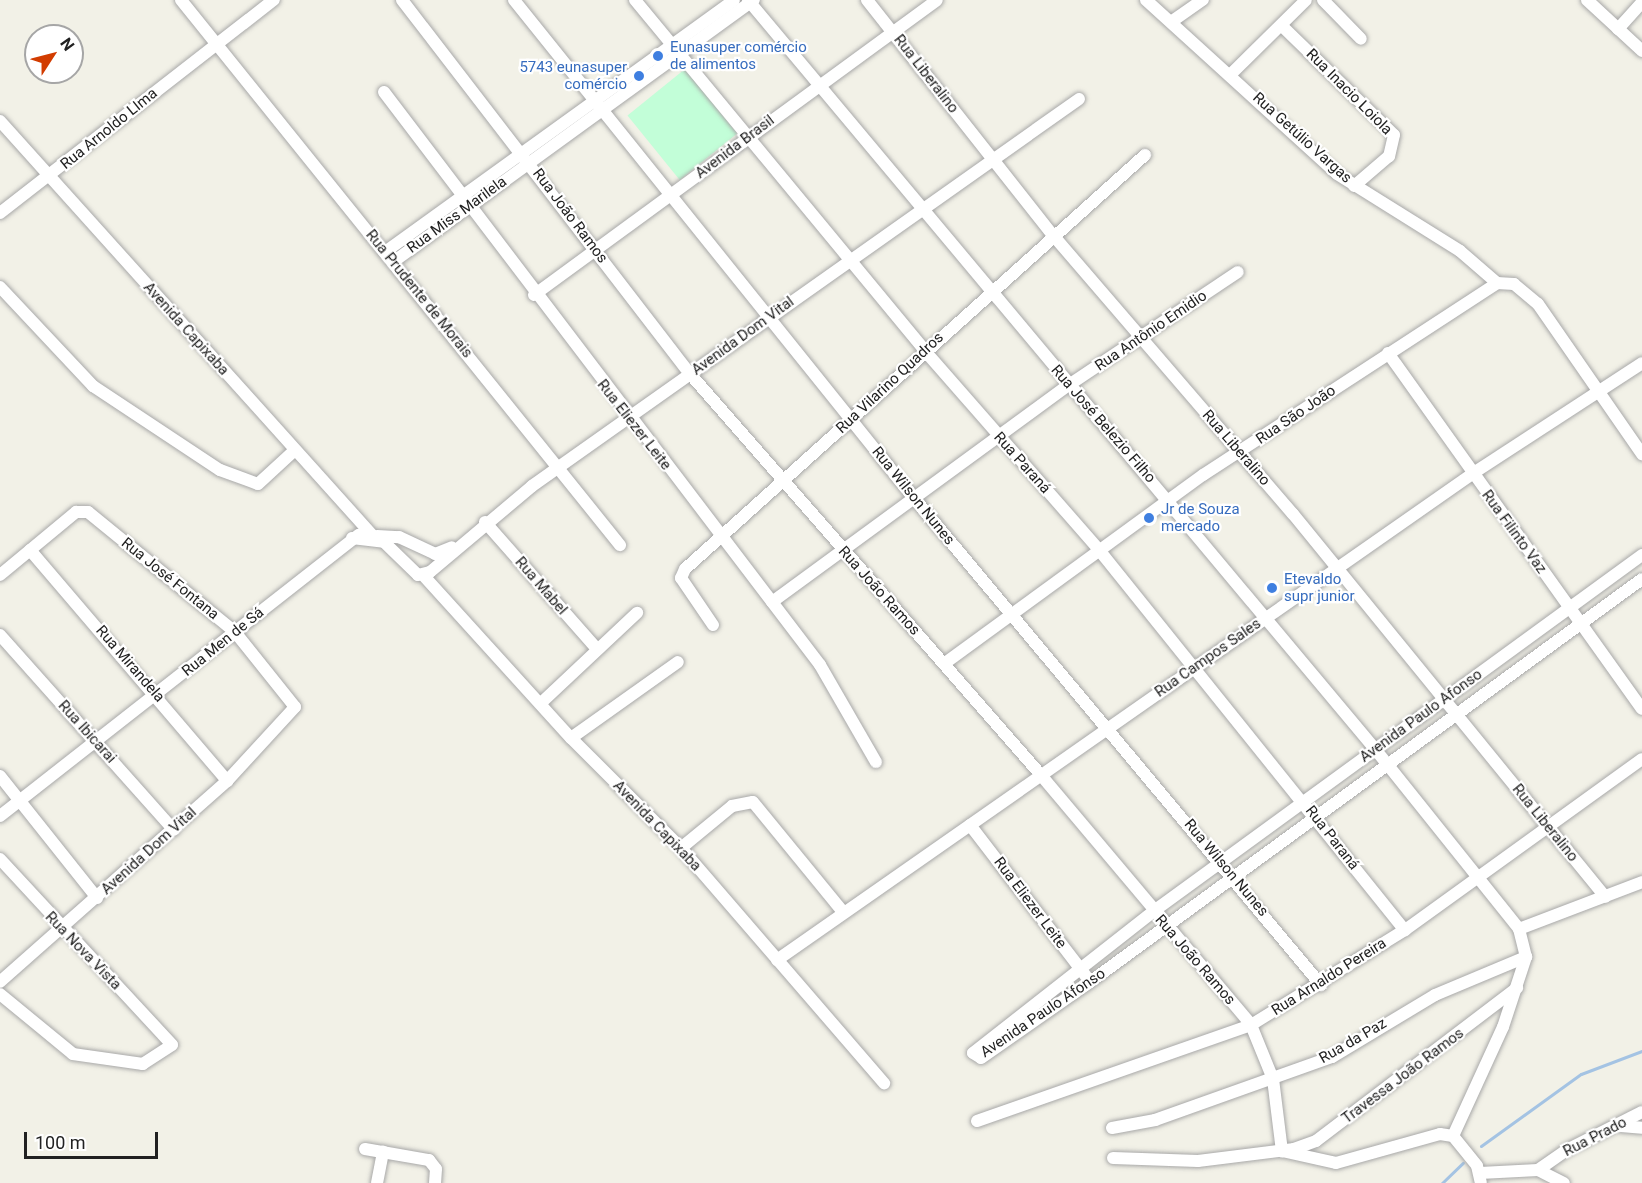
<!DOCTYPE html>
<html>
<head>
<meta charset="utf-8">
<style>
  body { margin:0 }
  #map { position:relative; width:1642px; height:1183px; overflow:hidden; background:#f2f1e7; font-family:Roboto,sans-serif }
  div>[style] { position:absolute }
  .park>* { inset:0; background:#c2fed8; transform-origin:0 0 }
  .stream>* { height:3px; margin:-1.5px; padding:0 1.5px; transform-origin:1.5px; border-radius:1.5px; background:#a4c3e3 }
  .roads { filter:drop-shadow(0 0 2px #a8a8a8) drop-shadow(0 0 2px #a8a8a8) }
  .minor>* { height:12px; margin:-6px; padding:0 6px; transform-origin:6px; border-radius:6px; background:#fff }
  .dots>* { width:16px; height:16px; translate:-50% -50%; box-sizing:border-box; border:3px solid #fff; border-radius:50% }
  span { translate:-50% -50%; white-space:nowrap; text-align:center; line-height:1.15; -webkit-text-stroke:4.5px #fff; paint-order:stroke }
  .shop-label { font-size:15px; color:#366cbe }
  .left { translate:0 -50%; text-align:left }
  .right { translate:-100% -50%; text-align:right }
  .street-label { font-size:15px; color:#212121 }
  .north { position:absolute; left:24px; top:24px; width:60px; height:60px; box-sizing:border-box; background:#fff; border:2px solid #a6a6a6; border-radius:50%; rotate:54deg; font-size:16px; font-weight:700; line-height:24px; text-align:center; color:#212121 }
  .north::after { content:''; display:block; margin:auto; width:21px; height:27px; background:#d23c00; clip-path:polygon(50% 0,100% 100%,50% 72%,0 100%) }
  .scale { position:absolute; left:24px; top:1132px; width:134px; height:27px; box-sizing:border-box; border:3px solid #212121; border-top:0; padding-left:8px; font-size:18px; line-height:21px; white-space:nowrap; color:#212121; -webkit-text-stroke:4px #fff; paint-order:stroke }
</style>
</head>
<body>
<div id="map">
  <div class="park">
    <i style="left:685px;top:69px;width:83px;height:74px;rotate:51deg"></i>
  </div>
  <div class="stream">
    <i style="left:1481px;top:1146px;width:123px;rotate:-35.8deg"></i>
    <i style="left:1581px;top:1074px;width:65px;rotate:-20.7deg"></i>
    <i style="left:1442px;top:1183px;width:29px;rotate:-44deg"></i>
  </div>
  <div class="roads">
    <div class="minor">
      <i style="left:181px;top:0;width:700px;rotate:51.15deg"></i>
      <i style="left:402px;top:0;width:473px;rotate:52.4deg"></i>
      <i style="left:691px;top:375px;width:530px;rotate:48.82deg"></i>
      <i style="left:1040px;top:774px;width:328px;rotate:49.9deg"></i>
      <i style="left:1251px;top:1025px;width:58px;rotate:67.8deg"></i>
      <i style="left:1273px;top:1079px;width:73px;rotate:82.9deg"></i>
      <i style="left:1282px;top:1151px;width:55px;rotate:12.5deg"></i>
      <i style="left:1336px;top:1163px;width:108px;rotate:-15.6deg"></i>
      <i style="left:1440px;top:1134px;width:13px;rotate:9deg"></i>
      <i style="left:1453px;top:1136px;width:38px;rotate:51deg"></i>
      <i style="left:1477px;top:1166px;width:17px;rotate:77deg"></i>
      <i style="left:514px;top:0;width:639px;rotate:51.23deg"></i>
      <i style="left:914px;top:498px;width:635px;rotate:50.11deg"></i>
      <i style="left:635px;top:0;width:455px;rotate:50.4deg"></i>
      <i style="left:925px;top:351px;width:264px;rotate:48.8deg"></i>
      <i style="left:1099px;top:550px;width:488px;rotate:51.2deg"></i>
      <i style="left:748px;top:0;width:977px;rotate:50.07deg"></i>
      <i style="left:1375px;top:749px;width:231px;rotate:51.3deg"></i>
      <i style="left:1519px;top:929px;width:132px;rotate:-20.9deg"></i>
      <i style="left:867px;top:0;width:298px;rotate:51.7deg"></i>
      <i style="left:1052px;top:234px;width:369px;rotate:49.3deg"></i>
      <i style="left:1293px;top:514px;width:494px;rotate:50.8deg"></i>
      <i style="left:1146px;top:0;width:258px;rotate:42.3deg"></i>
      <i style="left:1337px;top:174px;width:145px;rotate:32deg"></i>
      <i style="left:1460px;top:251px;width:49px;rotate:40.9deg"></i>
      <i style="left:1323px;top:0;width:54px;rotate:45.7deg"></i>
      <i style="left:1587px;top:0;width:75px;rotate:42.8deg"></i>
      <i style="left:1171px;top:22px;width:39px;rotate:-35deg"></i>
      <i style="left:1282px;top:26px;width:156px;rotate:44.2deg"></i>
      <i style="left:1394px;top:135px;width:22px;rotate:103deg"></i>
      <i style="left:1389px;top:156px;width:46px;rotate:139.4deg"></i>
      <i style="left:1618px;top:29px;width:36px;rotate:-48deg"></i>
      <i style="left:1231px;top:74px;width:105px;rotate:-44.6deg"></i>
      <i style="left:384px;top:92px;width:720px;rotate:52.73deg"></i>
      <i style="left:820px;top:665px;width:112px;rotate:60deg"></i>
      <i style="left:0;top:121px;width:558px;rotate:48.05deg"></i>
      <i style="left:0;top:213px;width:347px;rotate:-37.9deg"></i>
      <i style="left:385px;top:252px;width:430px;rotate:-35.8deg"></i>
      <i style="left:393px;top:262px;width:446px;rotate:-36deg"></i>
      <i style="left:0;top:287px;width:136px;rotate:46.8deg"></i>
      <i style="left:93px;top:386px;width:152px;rotate:33.5deg"></i>
      <i style="left:220px;top:470px;width:40px;rotate:20.2deg"></i>
      <i style="left:258px;top:484px;width:50px;rotate:-42.6deg"></i>
      <i style="left:534px;top:295px;width:499px;rotate:-36.2deg"></i>
      <i style="left:1388px;top:353px;width:437px;rotate:54.5deg"></i>
      <i style="left:485px;top:522px;width:169px;rotate:48.6deg"></i>
      <i style="left:377px;top:536px;width:22px;rotate:3deg"></i>
      <i style="left:399px;top:537px;width:40px;rotate:25deg"></i>
      <i style="left:435px;top:554px;width:18px;rotate:-22deg"></i>
      <i style="left:352px;top:538px;width:32px;rotate:7deg"></i>
      <i style="left:384px;top:542px;width:47px;rotate:44.1deg"></i>
      <i style="left:418px;top:575px;width:12px;rotate:-14deg"></i>
      <i style="left:430px;top:572px;width:133px;rotate:-40.1deg"></i>
      <i style="left:532px;top:486px;width:670px;rotate:-35.28deg"></i>
      <i style="left:30px;top:550px;width:304px;rotate:49.5deg"></i>
      <i style="left:1642px;top:555px;width:604px;rotate:143.89deg"></i>
      <i style="left:1154px;top:911px;width:230px;rotate:141.9deg"></i>
      <i style="left:973px;top:1053px;width:9px;rotate:32deg"></i>
      <i style="left:981px;top:1058px;width:133px;rotate:-34.9deg"></i>
      <i style="left:1090px;top:982px;width:683px;rotate:-36.13deg"></i>
      <i style="left:0;top:575px;width:99px;rotate:-39.7deg"></i>
      <i style="left:76px;top:512px;width:12px"></i>
      <i style="left:88px;top:512px;width:190px;rotate:39.2deg"></i>
      <i style="left:235px;top:632px;width:96px;rotate:51.3deg"></i>
      <i style="left:295px;top:707px;width:100px;rotate:132.6deg"></i>
      <i style="left:227px;top:781px;width:303px;rotate:138.5deg"></i>
      <i style="left:423px;top:575px;width:220px;rotate:47.8deg"></i>
      <i style="left:571px;top:738px;width:156px;rotate:45deg"></i>
      <i style="left:681px;top:848px;width:311px;rotate:49.2deg"></i>
      <i style="left:772px;top:602px;width:368px;rotate:-36.2deg"></i>
      <i style="left:1069px;top:385px;width:203px;rotate:-33.8deg"></i>
      <i style="left:713px;top:625px;width:57px;rotate:-124.2deg"></i>
      <i style="left:681px;top:578px;width:10px;rotate:-66deg"></i>
      <i style="left:685px;top:569px;width:619px;rotate:-41.99deg"></i>
      <i style="left:0;top:635px;width:261px;rotate:48.3deg"></i>
      <i style="left:945px;top:663px;width:319px;rotate:-36.1deg"></i>
      <i style="left:1203px;top:475px;width:351px;rotate:-33.1deg"></i>
      <i style="left:1497px;top:283px;width:17px;rotate:3deg"></i>
      <i style="left:1514px;top:284px;width:31px;rotate:40deg"></i>
      <i style="left:1538px;top:304px;width:183px;rotate:55.3deg"></i>
      <i style="left:541px;top:703px;width:132px;rotate:-43.2deg"></i>
      <i style="left:571px;top:738px;width:131px;rotate:-35.4deg"></i>
      <i style="left:0;top:776px;width:156px;rotate:51.5deg"></i>
      <i style="left:0;top:816px;width:456px;rotate:-38.1deg"></i>
      <i style="left:970px;top:825px;width:190px;rotate:52.5deg"></i>
      <i style="left:681px;top:848px;width:66px;rotate:-39.5deg"></i>
      <i style="left:732px;top:806px;width:21px;rotate:-11deg"></i>
      <i style="left:753px;top:802px;width:142px;rotate:50.7deg"></i>
      <i style="left:0;top:859px;width:253px;rotate:47.2deg"></i>
      <i style="left:172px;top:1045px;width:35px;rotate:147deg"></i>
      <i style="left:143px;top:1064px;width:71px;rotate:-171.9deg"></i>
      <i style="left:73px;top:1054px;width:94px;rotate:-140.6deg"></i>
      <i style="left:777px;top:960px;width:848px;rotate:-34.96deg"></i>
      <i style="left:1472px;top:474px;width:203px;rotate:-33.1deg"></i>
      <i style="left:977px;top:1121px;width:290px;rotate:-19.3deg"></i>
      <i style="left:1251px;top:1025px;width:181px;rotate:-31.7deg"></i>
      <i style="left:1405px;top:930px;width:292px;rotate:-35.8deg"></i>
      <i style="left:1621px;top:1126px;width:21px;rotate:5deg"></i>
      <i style="left:1112px;top:1128px;width:44px;rotate:-10.5deg"></i>
      <i style="left:1155px;top:1120px;width:188px;rotate:-19.6deg"></i>
      <i style="left:1332px;top:1057px;width:120px;rotate:-31deg"></i>
      <i style="left:1435px;top:995px;width:99px;rotate:-22.7deg"></i>
      <i style="left:1526px;top:957px;width:29px;rotate:-104deg"></i>
      <i style="left:1453px;top:1136px;width:120px;rotate:-65.4deg"></i>
      <i style="left:1503px;top:1027px;width:74px;rotate:-71.8deg"></i>
      <i style="left:365px;top:1149px;width:65px;rotate:9.8deg"></i>
      <i style="left:429px;top:1160px;width:11px;rotate:52deg"></i>
      <i style="left:436px;top:1169px;width:14px;rotate:94deg"></i>
      <i style="left:1113px;top:1158px;width:85px;rotate:2deg"></i>
      <i style="left:1198px;top:1161px;width:97px;rotate:-7.1deg"></i>
      <i style="left:1294px;top:1149px;width:23px;rotate:-20deg"></i>
      <i style="left:1316px;top:1141px;width:253px;rotate:-37.3deg"></i>
      <i style="left:1538px;top:1170px;width:29px;rotate:27deg"></i>
      <i style="left:1480px;top:1173px;width:58px;rotate:-3deg"></i>
      <i style="left:1538px;top:1170px;width:33px;rotate:-35deg"></i>
      <i style="left:1565px;top:1151px;width:86px;rotate:-26.9deg"></i>
      <i style="left:377px;top:1183px;width:32px;rotate:-79deg"></i>
    </div>
  </div>
  <div class="dots">
    <i style="left:658px;top:56px;background:#3f7fe0"></i>
    <i style="left:639px;top:76px;background:#3f7fe0"></i>
    <i style="left:1149px;top:518px;background:#3f7fe0"></i>
    <i style="left:1272px;top:588px;background:#3f7fe0"></i>
  </div>
  <div class="shop-label">
    <span class="left" style="left:670px;top:56px">Eunasuper comércio<br>de alimentos</span>
    <span class="right" style="left:627px;top:76px">5743 eunasuper<br>comércio</span>
    <span class="left" style="left:1161px;top:518px">Jr de Souza<br>mercado</span>
    <span class="left" style="left:1284px;top:588px">Etevaldo<br>supr junior</span>
  </div>
  <div class="street-label">
    <span style="left:926px;top:74px;rotate:52deg">Rua Liberalino</span>
    <span style="left:1349px;top:92px;rotate:45deg">Rua Inacio Loiola</span>
    <span style="left:109px;top:129px;rotate:-39deg">Rua Arnoldo LIma</span>
    <span style="left:1302px;top:138px;rotate:42deg">Rua Getúlio Vargas</span>
    <span style="left:735px;top:147px;rotate:-37deg">Avenida Brasil</span>
    <span style="left:457px;top:215px;rotate:-36deg">Rua Miss Marilela</span>
    <span style="left:570px;top:216px;rotate:53deg">Rua João Ramos</span>
    <span style="left:419px;top:294px;rotate:51deg">Rua Prudente de Morais</span>
    <span style="left:186px;top:329px;rotate:48deg">Avenida Capixaba</span>
    <span style="left:1151px;top:331px;rotate:-34deg">Rua Antônio Emidio</span>
    <span style="left:743px;top:336px;rotate:-36deg">Avenida Dom Vital</span>
    <span style="left:890px;top:383px;rotate:-43deg">Rua Vilarino Quadros</span>
    <span style="left:1296px;top:415px;rotate:-34deg">Rua São João</span>
    <span style="left:1103px;top:424px;rotate:49deg">Rua José Belezio Filho</span>
    <span style="left:634px;top:425px;rotate:52deg">Rua Eliezer Leite</span>
    <span style="left:1236px;top:448px;rotate:49deg">Rua Liberalino</span>
    <span style="left:1022px;top:463px;rotate:48deg">Rua Paraná</span>
    <span style="left:913px;top:496px;rotate:51deg">Rua Wilson Nunes</span>
    <span style="left:1514px;top:532px;rotate:54deg">Rua Filinto Vaz</span>
    <span style="left:170px;top:579px;rotate:39deg">Rua José Fontana</span>
    <span style="left:541px;top:586px;rotate:49deg">Rua Mabel</span>
    <span style="left:879px;top:591px;rotate:48deg">Rua João Ramos</span>
    <span style="left:223px;top:642px;rotate:-39deg">Rua Men de Sá</span>
    <span style="left:1208px;top:658px;rotate:-35deg">Rua Campos Sales</span>
    <span style="left:130px;top:664px;rotate:49deg">Rua Mirandela</span>
    <span style="left:1421px;top:716px;rotate:-36deg">Avenida Paulo Afonso</span>
    <span style="left:87px;top:732px;rotate:48deg">Rua Ibicarai</span>
    <span style="left:1545px;top:823px;rotate:51deg">Rua Liberalino</span>
    <span style="left:657px;top:826px;rotate:46deg">Avenida Capixaba</span>
    <span style="left:1332px;top:838px;rotate:52deg">Rua Paraná</span>
    <span style="left:149px;top:851px;rotate:-42deg">Avenida Dom Vital</span>
    <span style="left:1226px;top:868px;rotate:50deg">Rua Wilson Nunes</span>
    <span style="left:1030px;top:903px;rotate:53deg">Rua Eliezer Leite</span>
    <span style="left:83px;top:951px;rotate:46deg">Rua Nova Vista</span>
    <span style="left:1195px;top:960px;rotate:49deg">Rua João Ramos</span>
    <span style="left:1329px;top:977px;rotate:-32deg">Rua Arnaldo Pereira</span>
    <span style="left:1043px;top:1013px;rotate:-34deg">Avenida Paulo Afonso</span>
    <span style="left:1353px;top:1041px;rotate:-30deg">Rua da Paz</span>
    <span style="left:1403px;top:1076px;rotate:-37deg">Travessa João Ramos</span>
    <span style="left:1595px;top:1137px;rotate:-27deg">Rua Prado</span>
  </div>
  <div class="north">N</div>
  <div class="scale">100 m</div>
</div>
</body>
</html>
